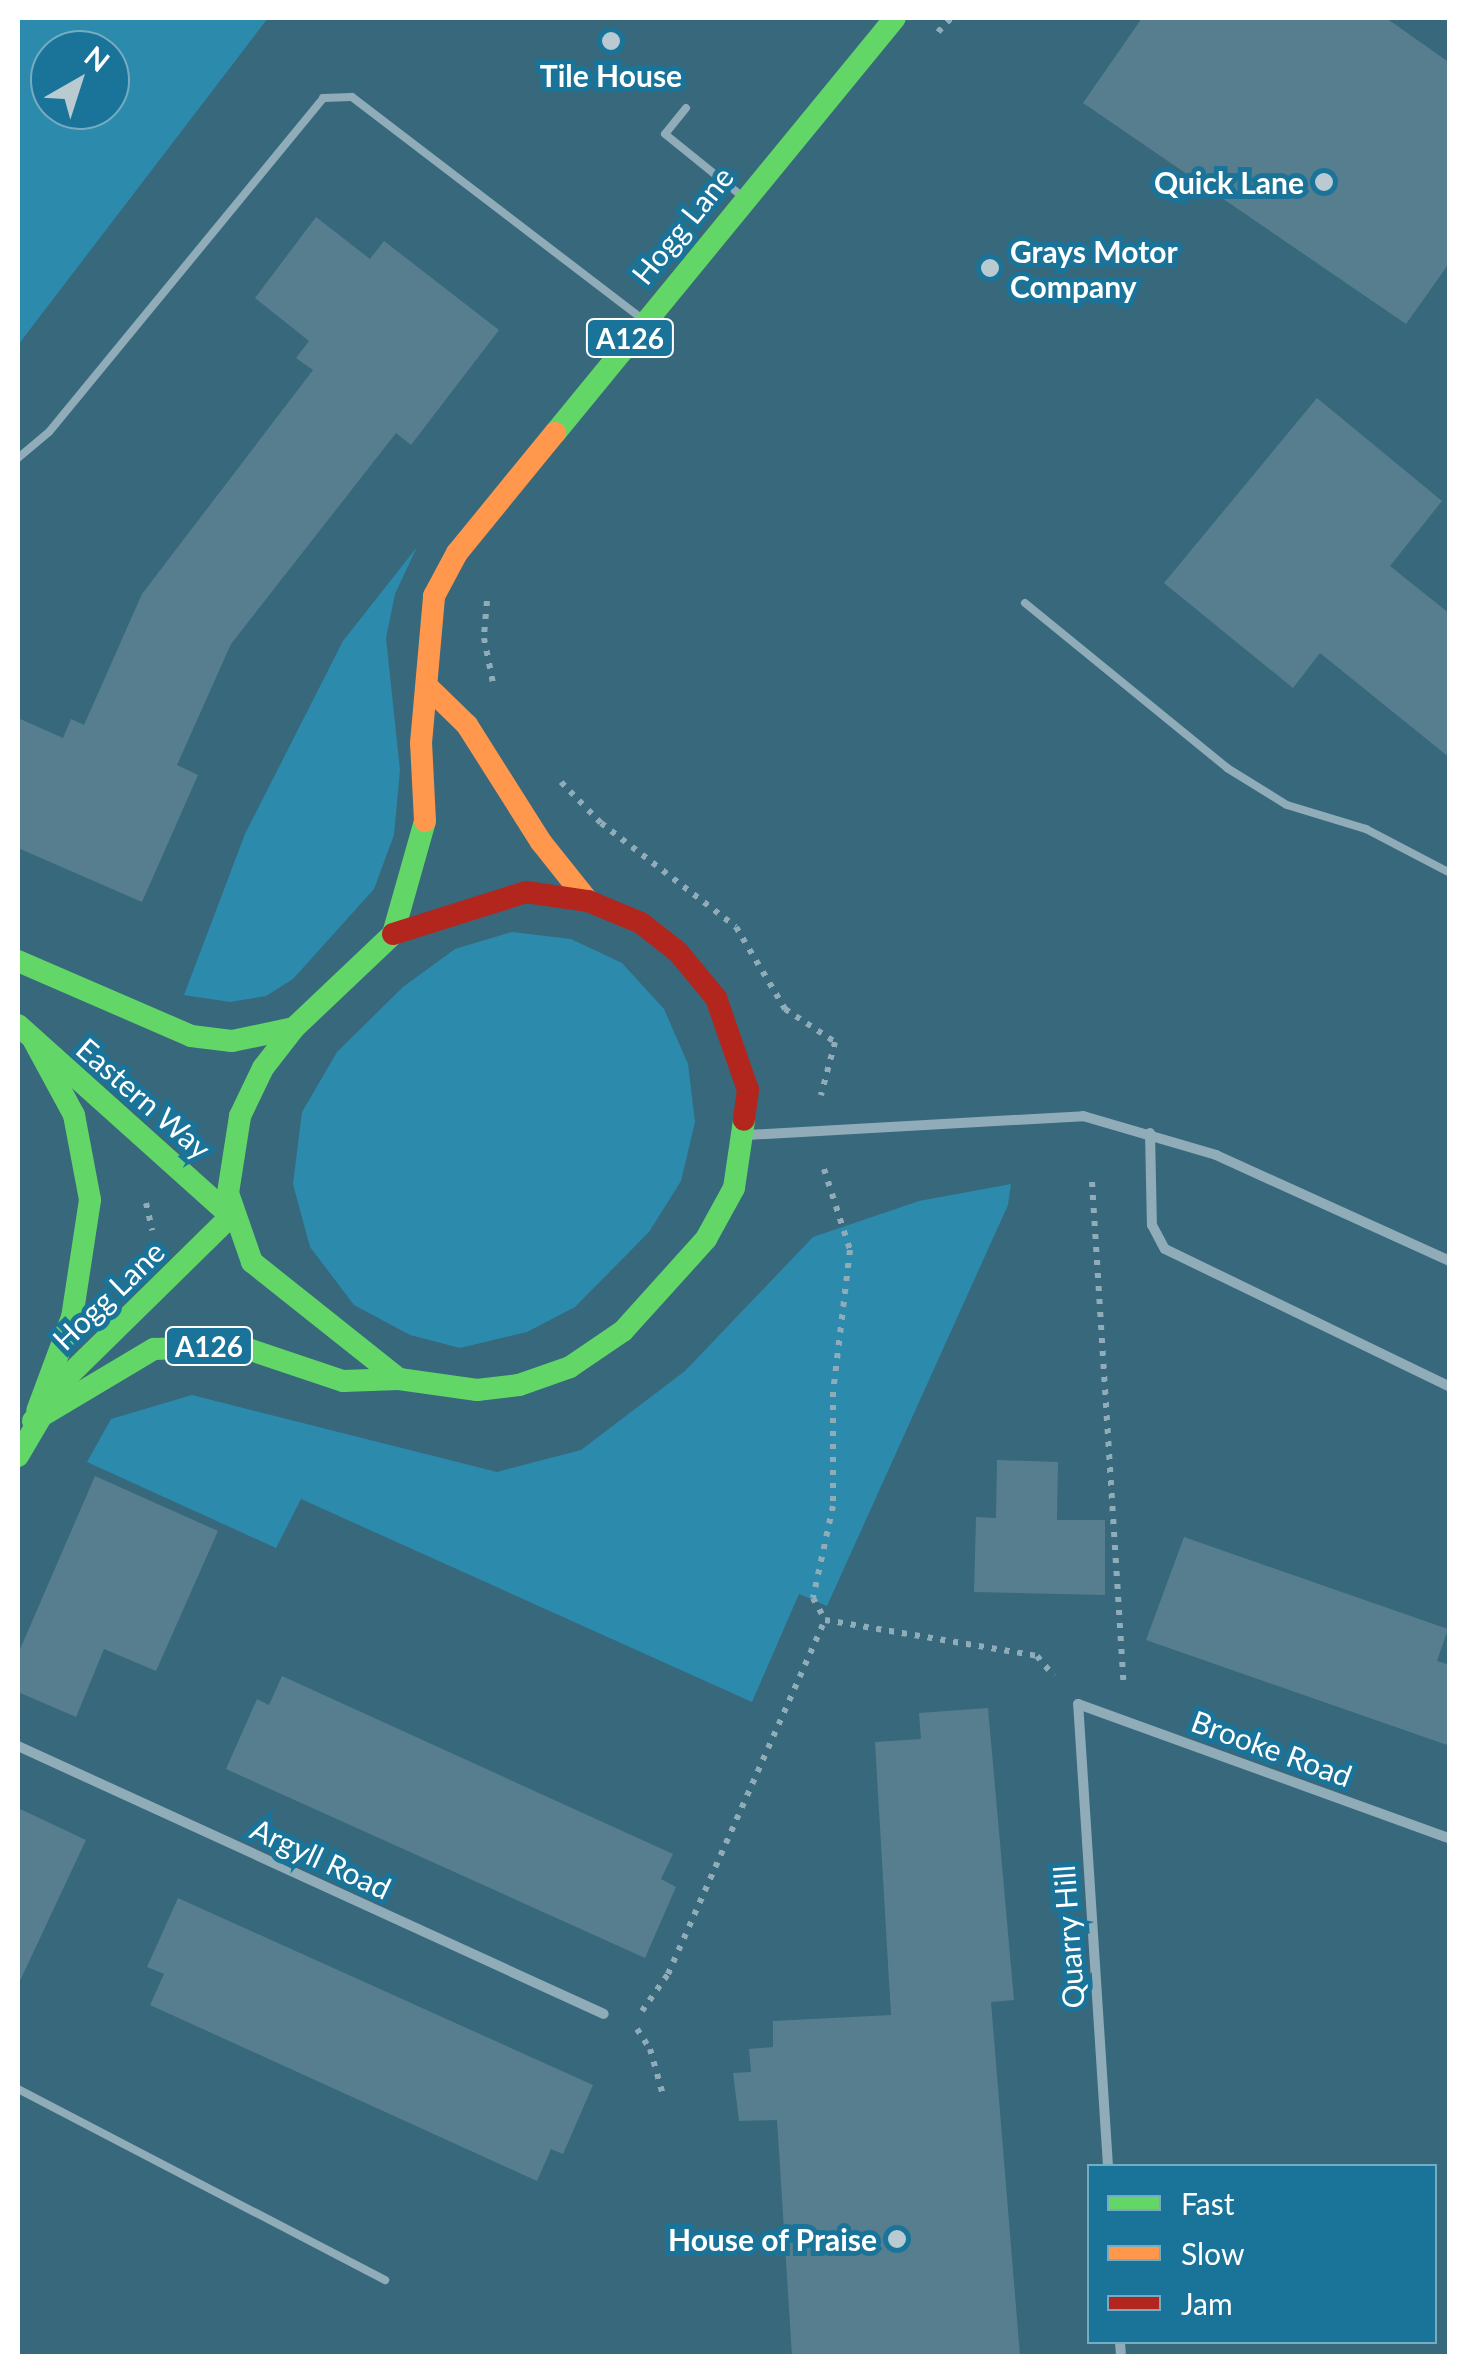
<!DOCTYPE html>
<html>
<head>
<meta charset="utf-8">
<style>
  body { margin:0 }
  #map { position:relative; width:1467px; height:2374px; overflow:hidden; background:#37687c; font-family:Lato,sans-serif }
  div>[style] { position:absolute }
  .green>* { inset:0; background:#2c8aad }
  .building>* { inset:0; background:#577e8e }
  .path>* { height:6px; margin-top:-3px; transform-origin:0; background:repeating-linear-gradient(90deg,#8facb8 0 5px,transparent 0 13px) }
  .lane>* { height:8px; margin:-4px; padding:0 4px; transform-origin:4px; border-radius:4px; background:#8facb8 }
  .street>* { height:10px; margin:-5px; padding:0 5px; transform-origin:5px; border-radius:5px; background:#8facb8 }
  .fast>* { height:22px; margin:-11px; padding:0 11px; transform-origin:11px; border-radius:11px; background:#63d668 }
  .slow>* { height:22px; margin:-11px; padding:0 11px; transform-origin:11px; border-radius:11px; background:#ff974d }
  .jam>* { height:22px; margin:-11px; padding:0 11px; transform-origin:11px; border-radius:11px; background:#b3261e }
  .dots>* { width:28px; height:28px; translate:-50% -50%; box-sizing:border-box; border:5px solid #1a7499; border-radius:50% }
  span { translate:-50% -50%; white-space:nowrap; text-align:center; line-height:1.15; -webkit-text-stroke:10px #1a7499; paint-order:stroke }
  .shield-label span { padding:2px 8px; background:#1a7499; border:2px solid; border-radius:8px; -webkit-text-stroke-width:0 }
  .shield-label { font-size:28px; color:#fff; font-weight:700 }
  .poi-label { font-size:30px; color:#fff; font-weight:700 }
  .right { translate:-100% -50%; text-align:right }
  .left { translate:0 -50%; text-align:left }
  .street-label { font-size:30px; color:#fff }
  .frame { position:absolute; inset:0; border:20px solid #fff; pointer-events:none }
  .legend { position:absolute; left:1087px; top:2164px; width:350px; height:180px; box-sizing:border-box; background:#1a7499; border:2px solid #76acc2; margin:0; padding:12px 18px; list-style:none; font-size:30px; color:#fff }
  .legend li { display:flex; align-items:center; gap:20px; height:50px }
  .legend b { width:50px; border:2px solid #76acc2 }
  .north { position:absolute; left:30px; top:30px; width:100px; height:100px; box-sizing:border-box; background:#1a7499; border:2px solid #76acc2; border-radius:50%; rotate:39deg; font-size:28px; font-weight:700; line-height:40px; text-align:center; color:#fff }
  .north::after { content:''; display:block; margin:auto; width:35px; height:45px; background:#b9cad1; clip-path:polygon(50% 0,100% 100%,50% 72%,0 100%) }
</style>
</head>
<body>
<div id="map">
  <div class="green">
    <i style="clip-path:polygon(evenodd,18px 18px,268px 18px,18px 345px,18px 18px,50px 50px,110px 50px,110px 110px,50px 110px,50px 50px)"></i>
    <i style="clip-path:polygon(417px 547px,395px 594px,386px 638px,400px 770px,394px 835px,374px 889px,293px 979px,266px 996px,230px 1002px,184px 995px,245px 834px,343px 641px)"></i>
    <i style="clip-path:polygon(512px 932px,571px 939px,622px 963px,664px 1009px,688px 1064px,695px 1122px,681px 1181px,649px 1232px,575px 1307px,527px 1332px,460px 1348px,410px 1335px,354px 1305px,310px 1247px,293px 1184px,302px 1112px,337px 1052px,403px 987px,455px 949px)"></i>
    <i style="clip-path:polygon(1011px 1184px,1008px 1205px,827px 1606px,799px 1594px,752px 1702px,301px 1499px,276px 1548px,87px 1462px,111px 1419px,192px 1395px,497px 1472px,581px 1450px,685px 1371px,813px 1237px,919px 1201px)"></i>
  </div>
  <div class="building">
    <i style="clip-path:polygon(1142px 18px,1386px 18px,1450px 63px,1450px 262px,1406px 324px,1083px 103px)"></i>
    <i style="clip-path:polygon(316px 217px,370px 259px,384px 241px,499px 330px,411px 445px,396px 433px,231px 644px,177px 765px,198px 775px,142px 902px,18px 848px,18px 718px,63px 738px,71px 719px,84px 725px,142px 594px,313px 370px,296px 358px,309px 341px,255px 298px)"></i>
    <i style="clip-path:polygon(1317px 398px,1442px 501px,1390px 566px,1450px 614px,1450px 758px,1320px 653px,1293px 688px,1164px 583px)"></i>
    <i style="clip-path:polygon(997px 1460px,1058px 1462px,1057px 1520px,1105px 1520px,1105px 1595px,974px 1592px,976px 1517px,996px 1518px)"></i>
    <i style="clip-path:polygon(95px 1476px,218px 1531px,156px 1671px,104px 1649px,76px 1717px,18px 1692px,18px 1654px)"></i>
    <i style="clip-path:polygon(1184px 1537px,1448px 1629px,1437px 1661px,1450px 1665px,1450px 1746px,1146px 1640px)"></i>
    <i style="clip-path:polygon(282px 1676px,673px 1854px,661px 1879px,676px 1887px,645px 1958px,226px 1769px,257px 1699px,269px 1705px)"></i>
    <i style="clip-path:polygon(988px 1708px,1014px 2000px,991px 2002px,1020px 2356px,792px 2356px,777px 2120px,739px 2121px,733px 2073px,751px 2072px,749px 2049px,773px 2047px,773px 2021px,891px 2015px,875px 1742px,921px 1739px,919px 1713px)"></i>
    <i style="clip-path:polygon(18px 1808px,86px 1840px,18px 1985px)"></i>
    <i style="clip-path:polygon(178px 1898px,593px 2085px,563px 2154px,551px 2149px,537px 2181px,150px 2005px,164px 1974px,147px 1967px)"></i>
  </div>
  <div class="path">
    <i style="left:938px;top:32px;width:19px;rotate:-47deg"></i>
    <i style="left:487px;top:601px;width:37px;rotate:95deg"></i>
    <i style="left:484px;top:638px;width:46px;rotate:78.7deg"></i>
    <i style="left:561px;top:782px;width:57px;rotate:45.7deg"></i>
    <i style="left:601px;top:823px;width:170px;rotate:37.6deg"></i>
    <i style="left:736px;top:927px;width:96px;rotate:59.1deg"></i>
    <i style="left:785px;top:1009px;width:60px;rotate:33.4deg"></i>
    <i style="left:835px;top:1042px;width:55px;rotate:104.8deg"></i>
    <i style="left:824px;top:1169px;width:85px;rotate:72.2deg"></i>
    <i style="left:850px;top:1250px;width:143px;rotate:96.8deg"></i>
    <i style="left:833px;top:1392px;width:114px;rotate:90deg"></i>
    <i style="left:833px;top:1506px;width:94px;rotate:102.3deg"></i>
    <i style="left:813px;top:1598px;width:25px;rotate:61deg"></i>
    <i style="left:825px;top:1620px;width:215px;rotate:9.6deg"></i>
    <i style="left:1037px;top:1656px;width:26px;rotate:50deg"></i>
    <i style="left:1092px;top:1182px;width:499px;rotate:86.4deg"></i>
    <i style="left:146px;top:1203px;width:28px;rotate:77deg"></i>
    <i style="left:642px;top:2011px;width:45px;rotate:-54.9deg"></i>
    <i style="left:668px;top:1974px;width:387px;rotate:-66.1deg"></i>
    <i style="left:637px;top:2029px;width:24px;rotate:57deg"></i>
    <i style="left:650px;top:2049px;width:48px;rotate:74.2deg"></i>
  </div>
  <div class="lane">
    <i style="left:686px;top:108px;width:33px;rotate:129deg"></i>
    <i style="left:665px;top:134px;width:100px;rotate:38.9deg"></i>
    <i style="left:18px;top:458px;width:40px;rotate:-40deg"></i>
    <i style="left:49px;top:432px;width:432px;rotate:-50.6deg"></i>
    <i style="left:323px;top:98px;width:29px;rotate:-2deg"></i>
    <i style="left:352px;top:97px;width:367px;rotate:37.4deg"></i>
    <i style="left:1025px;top:603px;width:261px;rotate:39.2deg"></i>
    <i style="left:1227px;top:768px;width:70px;rotate:31.7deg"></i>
    <i style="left:1287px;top:805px;width:83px;rotate:16.9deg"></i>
    <i style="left:1366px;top:829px;width:95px;rotate:27.6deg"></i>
    <i style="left:18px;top:2089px;width:414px;rotate:27.5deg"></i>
  </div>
  <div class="street">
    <i style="left:1150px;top:1133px;width:92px;rotate:88.8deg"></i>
    <i style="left:1152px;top:1225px;width:27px;rotate:62deg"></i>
    <i style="left:1165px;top:1249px;width:317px;rotate:25.8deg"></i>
    <i style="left:747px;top:1135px;width:337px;rotate:-3.2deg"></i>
    <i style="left:1083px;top:1116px;width:139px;rotate:16.3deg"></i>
    <i style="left:1216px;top:1155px;width:257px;rotate:24.4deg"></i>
    <i style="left:18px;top:1746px;width:644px;rotate:24.58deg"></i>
    <i style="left:1108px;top:2166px;width:463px;rotate:-93.7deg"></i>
    <i style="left:1078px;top:1704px;width:396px;rotate:19.9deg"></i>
    <i style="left:1120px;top:2342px;width:14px;rotate:86deg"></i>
  </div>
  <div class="fast">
    <i style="left:555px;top:433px;width:536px;rotate:-50.67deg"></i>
    <i style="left:18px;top:961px;width:189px;rotate:23.4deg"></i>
    <i style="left:191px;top:1036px;width:41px;rotate:7deg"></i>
    <i style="left:232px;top:1041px;width:63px;rotate:-11.8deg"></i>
    <i style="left:18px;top:1025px;width:286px;rotate:41.9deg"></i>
    <i style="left:34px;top:1041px;width:84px;rotate:61.6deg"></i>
    <i style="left:74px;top:1115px;width:86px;rotate:79.3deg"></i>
    <i style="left:90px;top:1200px;width:118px;rotate:98.7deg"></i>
    <i style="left:72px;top:1317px;width:100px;rotate:110.4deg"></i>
    <i style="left:399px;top:1379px;width:188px;rotate:-141.5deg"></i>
    <i style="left:252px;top:1262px;width:73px;rotate:-109.2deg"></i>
    <i style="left:228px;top:1193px;width:78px;rotate:-81.1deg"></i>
    <i style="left:240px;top:1116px;width:53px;rotate:-64.4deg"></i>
    <i style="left:263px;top:1068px;width:51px;rotate:-52.2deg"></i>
    <i style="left:294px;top:1028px;width:137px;rotate:-43.5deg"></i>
    <i style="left:393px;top:934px;width:117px;rotate:-74.2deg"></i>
    <i style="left:33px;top:1421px;width:141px;rotate:-30.8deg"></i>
    <i style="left:154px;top:1349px;width:85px;rotate:-2deg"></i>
    <i style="left:239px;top:1346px;width:110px;rotate:18.6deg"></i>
    <i style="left:343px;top:1381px;width:56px;rotate:-2deg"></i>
    <i style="left:399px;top:1379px;width:79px;rotate:8deg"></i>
    <i style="left:477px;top:1390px;width:42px;rotate:-6.8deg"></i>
    <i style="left:519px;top:1385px;width:54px;rotate:-19.4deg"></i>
    <i style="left:570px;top:1367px;width:64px;rotate:-34.2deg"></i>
    <i style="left:623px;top:1331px;width:124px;rotate:-47.9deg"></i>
    <i style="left:706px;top:1239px;width:58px;rotate:-61.2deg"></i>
    <i style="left:734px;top:1188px;width:69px;rotate:-81.6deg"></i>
    <i style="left:18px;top:1456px;width:85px;rotate:-59.5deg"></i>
    <i style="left:61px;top:1383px;width:238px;rotate:-44.5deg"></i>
  </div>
  <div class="slow">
    <i style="left:427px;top:686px;width:56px;rotate:44.3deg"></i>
    <i style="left:467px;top:725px;width:138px;rotate:57.7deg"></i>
    <i style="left:541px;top:842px;width:75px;rotate:51.5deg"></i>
    <i style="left:425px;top:821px;width:78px;rotate:-92.9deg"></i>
    <i style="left:421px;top:743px;width:148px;rotate:-84.9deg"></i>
    <i style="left:434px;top:596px;width:49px;rotate:-61.9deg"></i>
    <i style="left:457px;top:553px;width:155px;rotate:-50.8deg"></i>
  </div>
  <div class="jam">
    <i style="left:393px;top:934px;width:139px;rotate:-17.5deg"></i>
    <i style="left:526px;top:892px;width:63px;rotate:8.3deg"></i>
    <i style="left:588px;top:901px;width:57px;rotate:22.5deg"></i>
    <i style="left:641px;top:923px;width:47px;rotate:38.1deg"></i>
    <i style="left:678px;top:952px;width:60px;rotate:50.4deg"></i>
    <i style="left:716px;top:998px;width:97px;rotate:70.8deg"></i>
    <i style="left:748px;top:1090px;width:30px;rotate:98deg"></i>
  </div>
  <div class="dots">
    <i style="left:611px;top:41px;background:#b9cad1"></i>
    <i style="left:1324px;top:182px;background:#b9cad1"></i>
    <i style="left:990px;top:268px;background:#b9cad1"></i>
    <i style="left:897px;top:2239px;background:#b9cad1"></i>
  </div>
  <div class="shield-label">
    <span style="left:630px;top:338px">A126</span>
    <span style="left:209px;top:1346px">A126</span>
  </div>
  <div class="poi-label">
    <span style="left:611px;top:75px">Tile House</span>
    <span class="right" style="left:1304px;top:182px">Quick Lane</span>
    <span class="left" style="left:1010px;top:268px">Grays Motor<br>Company</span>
    <span class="right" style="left:877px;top:2239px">House of Praise</span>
  </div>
  <div class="street-label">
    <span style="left:682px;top:225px;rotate:-51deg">Hogg Lane</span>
    <span style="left:144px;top:1098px;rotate:41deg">Eastern Way</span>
    <span style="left:108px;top:1295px;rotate:-44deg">Hogg Lane</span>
    <span style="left:1272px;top:1748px;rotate:20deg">Brooke Road</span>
    <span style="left:321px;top:1858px;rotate:25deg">Argyll Road</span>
    <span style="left:1068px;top:1937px;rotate:-94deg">Quarry Hill</span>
  </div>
  <div class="frame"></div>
  <ul class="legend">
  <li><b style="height:12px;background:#63d668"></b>Fast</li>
  <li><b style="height:12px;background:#ff974d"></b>Slow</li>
  <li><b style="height:12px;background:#b3261e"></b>Jam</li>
  </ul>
  <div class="north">N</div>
</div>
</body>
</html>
